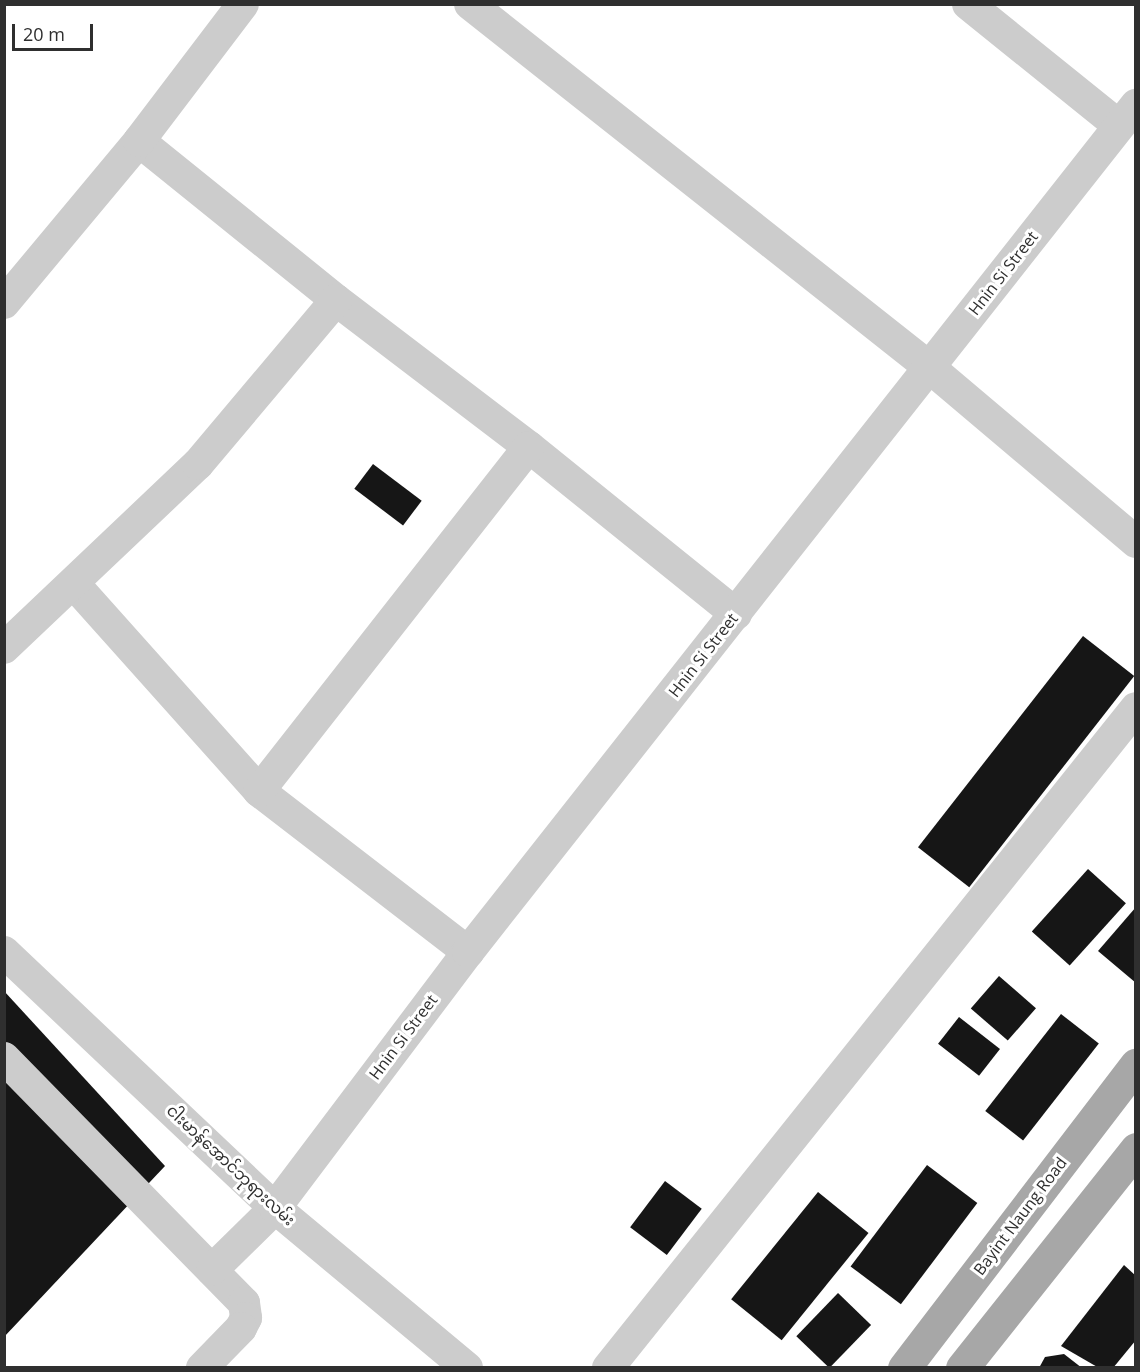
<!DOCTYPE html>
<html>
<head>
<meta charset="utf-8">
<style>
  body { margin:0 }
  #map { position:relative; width:1140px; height:1372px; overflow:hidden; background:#fff; font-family:"Open Sans","Noto Sans Myanmar",sans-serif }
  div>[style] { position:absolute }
  .building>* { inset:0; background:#161616; transform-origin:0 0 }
  .minor>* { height:32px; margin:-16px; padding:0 16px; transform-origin:16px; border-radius:16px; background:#ccc }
  .major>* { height:33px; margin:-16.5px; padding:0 16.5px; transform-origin:16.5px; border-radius:16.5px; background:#a7a7a7 }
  span { translate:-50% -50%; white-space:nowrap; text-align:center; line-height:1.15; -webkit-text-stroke:6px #fff; paint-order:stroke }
  .street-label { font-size:16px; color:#2f2f2f }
  .frame { position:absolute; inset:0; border:6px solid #2f2f2f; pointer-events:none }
  .scale { position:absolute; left:12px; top:24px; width:81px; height:27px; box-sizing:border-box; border:3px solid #2f2f2f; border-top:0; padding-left:8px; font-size:18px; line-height:21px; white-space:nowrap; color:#2f2f2f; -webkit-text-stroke:4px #fff; paint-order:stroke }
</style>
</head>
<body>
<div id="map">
  <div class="building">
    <i style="left:373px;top:464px;width:61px;height:31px;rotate:37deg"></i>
    <i style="left:1083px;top:636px;width:65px;height:268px;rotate:38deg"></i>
    <i style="left:1088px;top:869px;width:51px;height:84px;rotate:42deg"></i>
    <i style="clip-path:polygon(1136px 907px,1136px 983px,1098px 951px)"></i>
    <i style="left:999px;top:976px;width:49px;height:43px;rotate:41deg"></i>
    <i style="clip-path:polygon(4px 991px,165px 1166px,4px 1337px)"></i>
    <i style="left:1061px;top:1014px;width:48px;height:123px;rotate:38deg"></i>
    <i style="left:959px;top:1017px;width:52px;height:34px;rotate:38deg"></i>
    <i style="left:927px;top:1165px;width:63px;height:127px;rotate:37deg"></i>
    <i style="left:665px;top:1181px;width:46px;height:58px;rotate:37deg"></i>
    <i style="left:818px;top:1192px;width:65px;height:138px;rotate:39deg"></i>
    <i style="clip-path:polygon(1124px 1265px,1136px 1276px,1136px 1340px,1113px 1368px,1099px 1368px,1061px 1346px)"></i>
    <i style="left:838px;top:1293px;width:46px;height:60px;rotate:44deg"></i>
    <i style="clip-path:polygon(1064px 1354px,1082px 1368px,1039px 1368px,1045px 1357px)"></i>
  </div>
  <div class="minor">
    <i style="left:470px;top:4px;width:585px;rotate:38.34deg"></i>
    <i style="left:929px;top:367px;width:271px;rotate:40.2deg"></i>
    <i style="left:968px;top:4px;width:194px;rotate:38.9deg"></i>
    <i style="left:139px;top:141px;width:253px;rotate:38.9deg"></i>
    <i style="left:336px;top:300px;width:243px;rotate:37.3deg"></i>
    <i style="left:529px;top:447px;width:266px;rotate:38.9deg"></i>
    <i style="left:4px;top:303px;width:211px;rotate:-50.2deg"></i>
    <i style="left:139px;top:141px;width:172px;rotate:-52.8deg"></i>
    <i style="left:75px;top:585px;width:276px;rotate:48.2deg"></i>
    <i style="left:259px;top:791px;width:264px;rotate:37.6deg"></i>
    <i style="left:4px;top:648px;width:267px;rotate:-43.5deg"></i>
    <i style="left:198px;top:464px;width:214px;rotate:-49.9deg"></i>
    <i style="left:259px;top:791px;width:437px;rotate:-51.9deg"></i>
    <i style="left:4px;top:952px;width:373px;rotate:43.4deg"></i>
    <i style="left:275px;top:1208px;width:250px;rotate:39.8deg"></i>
    <i style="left:4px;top:1058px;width:343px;rotate:45.6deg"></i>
    <i style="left:244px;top:1303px;width:15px;rotate:82deg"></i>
    <i style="left:246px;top:1318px;width:11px;rotate:117deg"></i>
    <i style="left:241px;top:1328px;width:56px;rotate:134.3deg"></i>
    <i style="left:212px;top:1270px;width:88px;rotate:-44.5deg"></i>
    <i style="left:275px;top:1208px;width:321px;rotate:-53deg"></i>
    <i style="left:468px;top:952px;width:1079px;rotate:-51.74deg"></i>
    <i style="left:608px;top:1368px;width:845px;rotate:-51.34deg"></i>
  </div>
  <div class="major">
    <i style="left:904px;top:1368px;width:382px;rotate:-52.6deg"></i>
    <i style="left:962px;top:1368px;width:280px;rotate:-51.5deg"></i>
  </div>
  <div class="street-label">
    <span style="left:1003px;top:273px;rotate:-52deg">Hnin Si Street</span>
    <span style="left:703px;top:655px;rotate:-52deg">Hnin Si Street</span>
    <span style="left:403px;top:1037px;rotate:-53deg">Hnin Si Street</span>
    <span style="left:231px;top:1165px;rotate:43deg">ငါးမာန်အောင်ဘုရားလမ်း</span>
    <span style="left:1020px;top:1216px;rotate:-53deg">Bayint Naung Road</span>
  </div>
  <div class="frame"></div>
  <div class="scale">20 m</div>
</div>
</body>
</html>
